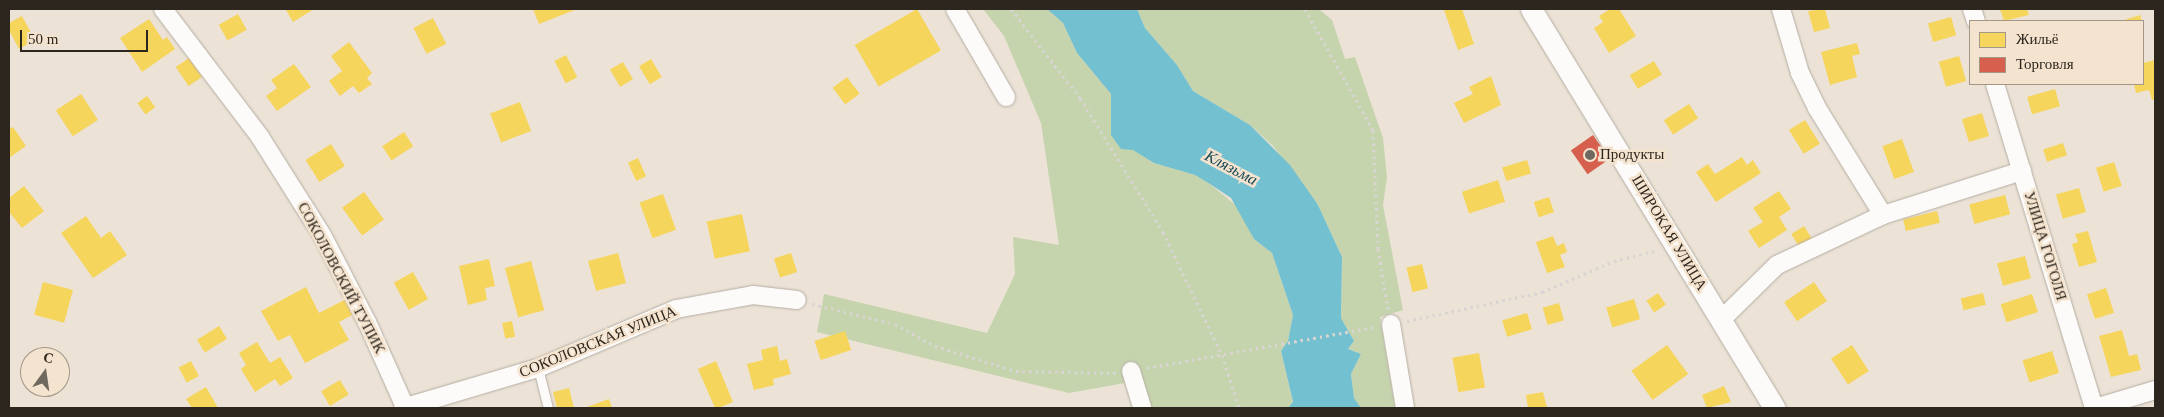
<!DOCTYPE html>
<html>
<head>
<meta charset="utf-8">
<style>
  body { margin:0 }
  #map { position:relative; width:2164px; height:417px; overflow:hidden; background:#ece2d6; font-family:Georgia,serif }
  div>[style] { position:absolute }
  .green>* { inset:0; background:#c6d4ae }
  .water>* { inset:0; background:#72c0d0 }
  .homes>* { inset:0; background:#f6d55c; transform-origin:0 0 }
  .shops>* { inset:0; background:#d6604d; transform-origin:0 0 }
  .path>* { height:3px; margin-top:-1.5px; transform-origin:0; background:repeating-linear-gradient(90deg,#d8d5d2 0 2.5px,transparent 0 6.5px) }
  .roads { filter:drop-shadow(0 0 1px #b4ada3) drop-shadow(0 0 1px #b4ada3) }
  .service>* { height:9px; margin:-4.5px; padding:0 4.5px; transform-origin:4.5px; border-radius:4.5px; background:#fcfbf9 }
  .minor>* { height:18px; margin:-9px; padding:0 9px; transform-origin:9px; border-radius:9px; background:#fcfbf9 }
  .tertiary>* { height:21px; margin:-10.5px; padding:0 10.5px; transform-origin:10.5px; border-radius:10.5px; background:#fcfbf9 }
  .dots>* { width:14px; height:14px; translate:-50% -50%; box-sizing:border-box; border:2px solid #f4e3ce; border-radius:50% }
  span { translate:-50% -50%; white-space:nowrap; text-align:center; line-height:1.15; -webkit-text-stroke:5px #f4e3ce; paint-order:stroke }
  .poi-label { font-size:15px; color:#2c261e }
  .left { translate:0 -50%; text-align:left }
  .street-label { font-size:15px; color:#2c261e }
  .water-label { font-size:16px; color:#174955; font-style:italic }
  .frame { position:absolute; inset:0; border:10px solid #2c261e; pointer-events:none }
  .legend { position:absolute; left:1969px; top:20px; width:175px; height:65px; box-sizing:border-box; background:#f4e3ce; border:1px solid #a49788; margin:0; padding:6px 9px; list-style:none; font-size:15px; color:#2c261e }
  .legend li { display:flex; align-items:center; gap:10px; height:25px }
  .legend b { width:25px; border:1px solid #a49788 }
  .north { position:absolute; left:20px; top:347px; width:50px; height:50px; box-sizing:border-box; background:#f4e3ce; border:1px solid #a49788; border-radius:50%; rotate:14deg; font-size:14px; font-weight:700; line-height:20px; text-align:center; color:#2c261e }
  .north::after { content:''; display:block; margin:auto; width:18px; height:22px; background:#6f685e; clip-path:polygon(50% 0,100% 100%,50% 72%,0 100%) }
  .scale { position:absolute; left:20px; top:30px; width:128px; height:22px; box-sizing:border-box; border:2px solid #2c261e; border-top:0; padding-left:6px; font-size:15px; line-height:18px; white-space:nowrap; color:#2c261e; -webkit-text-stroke:4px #f4e3ce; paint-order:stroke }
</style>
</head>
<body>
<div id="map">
  <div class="green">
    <i style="clip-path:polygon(983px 9px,1047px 9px,1063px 23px,1077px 53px,1111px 94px,1111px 135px,1154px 163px,1195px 175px,1210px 184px,1239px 208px,1254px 239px,1272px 253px,1293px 315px,1288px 341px,1281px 351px,1293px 403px,1288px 408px,1133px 408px,1125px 383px,1069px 393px,817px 332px,824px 294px,987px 333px,1015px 274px,1013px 237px,1059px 245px,1041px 123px,1004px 36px)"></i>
    <i style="clip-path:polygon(1137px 9px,1319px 9px,1332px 20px,1345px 59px,1355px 57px,1383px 138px,1387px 177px,1383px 205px,1403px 310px,1380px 317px,1395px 408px,1361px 408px,1354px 398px,1351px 374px,1361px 354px,1348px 349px,1354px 341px,1341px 318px,1342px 257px,1318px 205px,1273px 146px,1250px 125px,1193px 91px,1177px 65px,1145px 28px)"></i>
  </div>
  <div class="water">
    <i style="clip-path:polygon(1047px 9px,1137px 9px,1145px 28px,1177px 65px,1193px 91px,1250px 125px,1290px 165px,1318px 205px,1342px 257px,1341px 318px,1354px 341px,1348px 349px,1361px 354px,1351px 374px,1354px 398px,1361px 408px,1288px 408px,1293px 402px,1281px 351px,1288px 341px,1293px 315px,1272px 253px,1254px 239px,1231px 198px,1210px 184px,1195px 175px,1154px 163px,1133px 150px,1121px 149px,1111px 135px,1111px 94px,1077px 53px,1063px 23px)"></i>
  </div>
  <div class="homes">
    <i style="clip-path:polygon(289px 9px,314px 9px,293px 22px,286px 10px)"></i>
    <i style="clip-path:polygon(533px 9px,577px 9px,539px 24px)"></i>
    <i style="left:917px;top:9px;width:48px;height:72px;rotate:60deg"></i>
    <i style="clip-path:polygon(1447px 9px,1462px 9px,1474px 44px,1458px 50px,1444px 10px)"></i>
    <i style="clip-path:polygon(1610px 9px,1619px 9px,1636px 36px,1609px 53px,1594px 28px,1603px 22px,1599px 16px)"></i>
    <i style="clip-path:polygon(1825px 9px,1830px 28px,1814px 32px,1808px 11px)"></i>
    <i style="clip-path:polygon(2000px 9px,2027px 9px,2029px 15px,2004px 21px)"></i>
    <i style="left:238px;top:14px;width:18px;height:22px;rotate:61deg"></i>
    <i style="clip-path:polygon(2140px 15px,2142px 21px,2121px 21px)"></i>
    <i style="clip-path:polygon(22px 16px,35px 40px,19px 49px,9px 30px,9px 23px)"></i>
    <i style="left:1951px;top:17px;width:19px;height:24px;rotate:74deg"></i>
    <i style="left:433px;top:18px;width:29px;height:22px;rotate:63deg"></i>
    <i style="clip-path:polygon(149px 19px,163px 40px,167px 37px,175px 49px,142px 72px,120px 38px)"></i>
    <i style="clip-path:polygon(349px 42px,372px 73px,367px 78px,372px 84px,359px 93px,353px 86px,340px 96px,329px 81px,342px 71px,331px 56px)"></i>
    <i style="clip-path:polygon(1857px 43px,1860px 54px,1852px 56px,1857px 77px,1830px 85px,1821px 52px)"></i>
    <i style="left:566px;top:55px;width:25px;height:13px;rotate:63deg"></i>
    <i style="left:1959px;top:56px;width:26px;height:21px;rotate:74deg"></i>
    <i style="left:189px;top:58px;width:23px;height:16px;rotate:56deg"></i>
    <i style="left:651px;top:59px;width:21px;height:14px;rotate:59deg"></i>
    <i style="clip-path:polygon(2155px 60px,2155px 99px,2152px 100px,2149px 90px,2136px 93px,2134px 84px,2143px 84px,2143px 63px)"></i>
    <i style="left:1654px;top:61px;width:16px;height:28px;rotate:60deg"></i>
    <i style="left:623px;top:62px;width:20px;height:15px;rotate:60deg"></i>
    <i style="clip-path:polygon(294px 64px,311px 87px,277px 111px,266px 96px,277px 88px,271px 80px)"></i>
    <i style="clip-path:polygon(1491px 76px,1501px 105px,1464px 123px,1454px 103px,1473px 94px,1469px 87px)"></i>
    <i style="left:847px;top:77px;width:21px;height:18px;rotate:53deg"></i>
    <i style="left:2055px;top:89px;width:18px;height:29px;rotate:74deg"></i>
    <i style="left:81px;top:94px;width:31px;height:30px;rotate:57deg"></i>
    <i style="left:147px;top:96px;width:14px;height:12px;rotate:54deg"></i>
    <i style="left:520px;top:102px;width:31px;height:32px;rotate:69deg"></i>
    <i style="left:1689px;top:104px;width:17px;height:30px;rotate:57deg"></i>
    <i style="left:1982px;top:113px;width:24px;height:21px;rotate:73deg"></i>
    <i style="left:1805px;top:120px;width:28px;height:19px;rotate:58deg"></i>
    <i style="clip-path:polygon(13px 127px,26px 146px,9px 158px,9px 129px)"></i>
    <i style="left:404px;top:132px;width:17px;height:26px;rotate:57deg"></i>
    <i style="left:1902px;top:139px;width:35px;height:21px;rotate:70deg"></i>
    <i style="left:2063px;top:143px;width:13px;height:21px;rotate:72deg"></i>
    <i style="left:331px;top:144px;width:26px;height:30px;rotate:58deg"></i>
    <i style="clip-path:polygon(1742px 157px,1747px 165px,1753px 160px,1761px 173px,1716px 202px,1696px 172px,1708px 164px,1715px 174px)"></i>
    <i style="left:638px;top:158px;width:20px;height:11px;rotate:66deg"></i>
    <i style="left:1527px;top:160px;width:14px;height:26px;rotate:73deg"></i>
    <i style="left:2114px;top:162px;width:25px;height:19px;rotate:72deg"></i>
    <i style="left:1498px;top:180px;width:23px;height:38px;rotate:72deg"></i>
    <i style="clip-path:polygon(24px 186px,44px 211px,22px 228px,9px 212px,9px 198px)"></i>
    <i style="left:2079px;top:188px;width:25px;height:24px;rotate:74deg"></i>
    <i style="clip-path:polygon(1779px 191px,1791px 209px,1779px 217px,1787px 230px,1759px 248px,1748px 231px,1763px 222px,1753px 208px)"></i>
    <i style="left:364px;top:192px;width:34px;height:27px;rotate:54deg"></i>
    <i style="left:663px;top:194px;width:38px;height:25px;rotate:70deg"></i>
    <i style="left:2005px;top:195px;width:20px;height:37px;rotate:75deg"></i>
    <i style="left:1549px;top:197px;width:16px;height:16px;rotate:72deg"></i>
    <i style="left:1937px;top:211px;width:12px;height:35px;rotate:76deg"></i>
    <i style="left:742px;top:214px;width:38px;height:36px;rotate:78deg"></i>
    <i style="clip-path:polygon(86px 216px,101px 238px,110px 231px,127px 255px,93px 278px,61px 233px)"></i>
    <i style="left:1804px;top:226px;width:15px;height:15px;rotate:58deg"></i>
    <i style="clip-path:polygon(2088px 231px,2097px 262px,2079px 267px,2072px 244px,2078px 242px,2075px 234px)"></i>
    <i style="clip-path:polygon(1553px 236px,1557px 246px,1564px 243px,1567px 252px,1560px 255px,1565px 267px,1547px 273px,1536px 242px)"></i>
    <i style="left:618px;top:253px;width:31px;height:31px;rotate:75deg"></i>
    <i style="left:791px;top:253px;width:20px;height:18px;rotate:72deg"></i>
    <i style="left:2025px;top:256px;width:23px;height:29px;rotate:75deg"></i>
    <i style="clip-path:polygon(489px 259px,495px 286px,485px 288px,487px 300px,468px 305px,459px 266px)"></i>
    <i style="left:531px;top:261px;width:51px;height:27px;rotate:75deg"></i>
    <i style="left:1422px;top:264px;width:25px;height:16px;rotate:76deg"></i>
    <i style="left:413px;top:272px;width:31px;height:22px;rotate:61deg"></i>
    <i style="left:43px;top:282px;width:31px;height:34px;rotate:15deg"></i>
    <i style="left:1814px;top:282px;width:23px;height:36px;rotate:56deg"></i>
    <i style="clip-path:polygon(306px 287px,319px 313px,350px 297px,358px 312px,339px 322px,349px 340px,305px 363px,290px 335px,278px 341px,261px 311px)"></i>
    <i style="left:2106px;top:288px;width:26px;height:20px;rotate:72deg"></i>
    <i style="left:1658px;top:293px;width:14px;height:14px;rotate:56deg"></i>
    <i style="left:1983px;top:293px;width:12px;height:23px;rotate:76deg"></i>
    <i style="left:2032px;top:294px;width:19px;height:33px;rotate:72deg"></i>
    <i style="left:1634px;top:299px;width:21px;height:29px;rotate:73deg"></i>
    <i style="left:1559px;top:303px;width:18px;height:17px;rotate:74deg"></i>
    <i style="left:1527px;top:313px;width:17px;height:26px;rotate:73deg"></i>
    <i style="left:512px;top:321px;width:16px;height:10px;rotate:79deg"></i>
    <i style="left:219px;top:326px;width:15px;height:26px;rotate:58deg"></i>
    <i style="clip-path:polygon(2122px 330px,2129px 356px,2137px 354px,2141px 370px,2111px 377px,2099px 336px)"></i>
    <i style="left:845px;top:331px;width:20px;height:32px;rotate:72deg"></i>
    <i style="clip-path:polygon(257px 342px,270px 363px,280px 357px,293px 378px,280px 386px,275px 379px,255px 392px,241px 369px,246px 365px,239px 353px)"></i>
    <i style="left:1667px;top:345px;width:36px;height:44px;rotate:54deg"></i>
    <i style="left:1852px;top:345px;width:31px;height:25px;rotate:57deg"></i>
    <i style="clip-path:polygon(777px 346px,780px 361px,787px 359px,791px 374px,773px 379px,774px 385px,754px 390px,747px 364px,763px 360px,761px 350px)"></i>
    <i style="left:2052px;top:351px;width:23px;height:31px;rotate:72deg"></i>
    <i style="left:1479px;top:353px;width:35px;height:27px;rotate:80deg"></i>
    <i style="left:191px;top:361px;width:17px;height:14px;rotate:62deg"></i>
    <i style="clip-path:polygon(716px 361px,733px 402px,718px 408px,715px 408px,698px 369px)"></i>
    <i style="left:340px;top:380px;width:17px;height:22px;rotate:59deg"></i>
    <i style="clip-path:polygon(1724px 386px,1731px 402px,1707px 408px,1702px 395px)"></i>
    <i style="clip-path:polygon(206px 387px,218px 408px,192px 408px,186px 399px)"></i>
    <i style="clip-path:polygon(569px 388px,574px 408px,557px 408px,553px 392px)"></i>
    <i style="clip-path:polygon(1543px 392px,1547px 408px,1528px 408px,1526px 395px)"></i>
    <i style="clip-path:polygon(609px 399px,612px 408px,584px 408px)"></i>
  </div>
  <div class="shops">
    <i style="left:1593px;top:135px;width:29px;height:27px;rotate:55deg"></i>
  </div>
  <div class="path">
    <i style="left:1011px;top:9px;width:113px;rotate:52.2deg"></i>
    <i style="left:1080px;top:98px;width:158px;rotate:58.2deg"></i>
    <i style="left:1163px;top:232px;width:136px;rotate:64.4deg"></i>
    <i style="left:1222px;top:355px;width:56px;rotate:72.2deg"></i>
    <i style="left:1305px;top:9px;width:139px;rotate:60.7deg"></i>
    <i style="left:1373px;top:130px;width:119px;rotate:87.6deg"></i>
    <i style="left:1378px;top:249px;width:61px;rotate:80.5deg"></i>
    <i style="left:812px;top:304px;width:85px;rotate:13.5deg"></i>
    <i style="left:895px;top:324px;width:46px;rotate:28.8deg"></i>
    <i style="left:935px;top:346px;width:85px;rotate:17.2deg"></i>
    <i style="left:1016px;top:371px;width:100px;rotate:1.1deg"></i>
    <i style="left:1407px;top:321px;width:138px;rotate:-12.1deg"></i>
    <i style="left:1542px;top:292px;width:78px;rotate:-23.3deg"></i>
    <i style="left:1614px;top:261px;width:45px;rotate:-14deg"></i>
    <i style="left:1147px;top:368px;width:231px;rotate:-10.2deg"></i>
  </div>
  <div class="roads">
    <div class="service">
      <i style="left:538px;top:368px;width:41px;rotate:76deg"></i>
    </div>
    <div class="minor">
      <i style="left:163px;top:9px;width:161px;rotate:52.8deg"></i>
      <i style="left:260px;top:137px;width:116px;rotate:57.7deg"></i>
      <i style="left:322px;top:235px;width:98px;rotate:62.7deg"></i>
      <i style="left:367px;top:322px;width:93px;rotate:65.9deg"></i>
      <i style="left:955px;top:9px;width:102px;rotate:59.9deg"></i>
      <i style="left:1781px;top:9px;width:67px;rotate:73.5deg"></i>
      <i style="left:1800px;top:73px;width:39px;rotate:64deg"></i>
      <i style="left:1817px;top:108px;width:126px;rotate:58.3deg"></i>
      <i style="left:1972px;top:9px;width:13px;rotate:72deg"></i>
      <i style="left:1995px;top:84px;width:339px;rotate:73deg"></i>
      <i style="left:1722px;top:319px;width:77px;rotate:-44.5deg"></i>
      <i style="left:1777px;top:265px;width:117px;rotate:-25.3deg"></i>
      <i style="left:1883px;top:215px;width:146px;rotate:-17.6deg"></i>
      <i style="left:1391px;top:324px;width:85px;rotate:80.5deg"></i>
      <i style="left:1131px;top:371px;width:39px;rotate:73deg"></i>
      <i style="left:403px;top:408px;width:141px;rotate:-16.5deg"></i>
      <i style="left:538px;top:368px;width:150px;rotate:-23.1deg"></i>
      <i style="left:676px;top:309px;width:78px;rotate:-10.3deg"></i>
      <i style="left:753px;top:295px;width:44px;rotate:6.5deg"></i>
      <i style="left:2095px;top:408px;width:63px;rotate:-16.7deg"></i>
    </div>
    <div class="tertiary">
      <i style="left:1531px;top:9px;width:468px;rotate:58.6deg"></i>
    </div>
  </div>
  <div class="dots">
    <i style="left:1590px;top:155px;background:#6f685e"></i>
  </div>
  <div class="poi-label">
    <span class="left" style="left:1600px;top:155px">Продукты</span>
  </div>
  <div class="street-label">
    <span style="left:1669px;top:233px;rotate:59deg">ШИРОКАЯ УЛИЦА</span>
    <span style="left:2045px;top:246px;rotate:73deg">УЛИЦА ГОГОЛЯ</span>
    <span style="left:341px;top:278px;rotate:62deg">СОКОЛОВСКИЙ ТУПИК</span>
    <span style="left:598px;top:342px;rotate:-22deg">СОКОЛОВСКАЯ УЛИЦА</span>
  </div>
  <div class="water-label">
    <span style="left:1231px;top:168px;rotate:28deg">Клязьма</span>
  </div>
  <div class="frame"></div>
  <ul class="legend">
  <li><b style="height:14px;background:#f6d55c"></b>Жильё</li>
  <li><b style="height:14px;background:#d6604d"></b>Торговля</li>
  </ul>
  <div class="north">С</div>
  <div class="scale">50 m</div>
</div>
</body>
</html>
